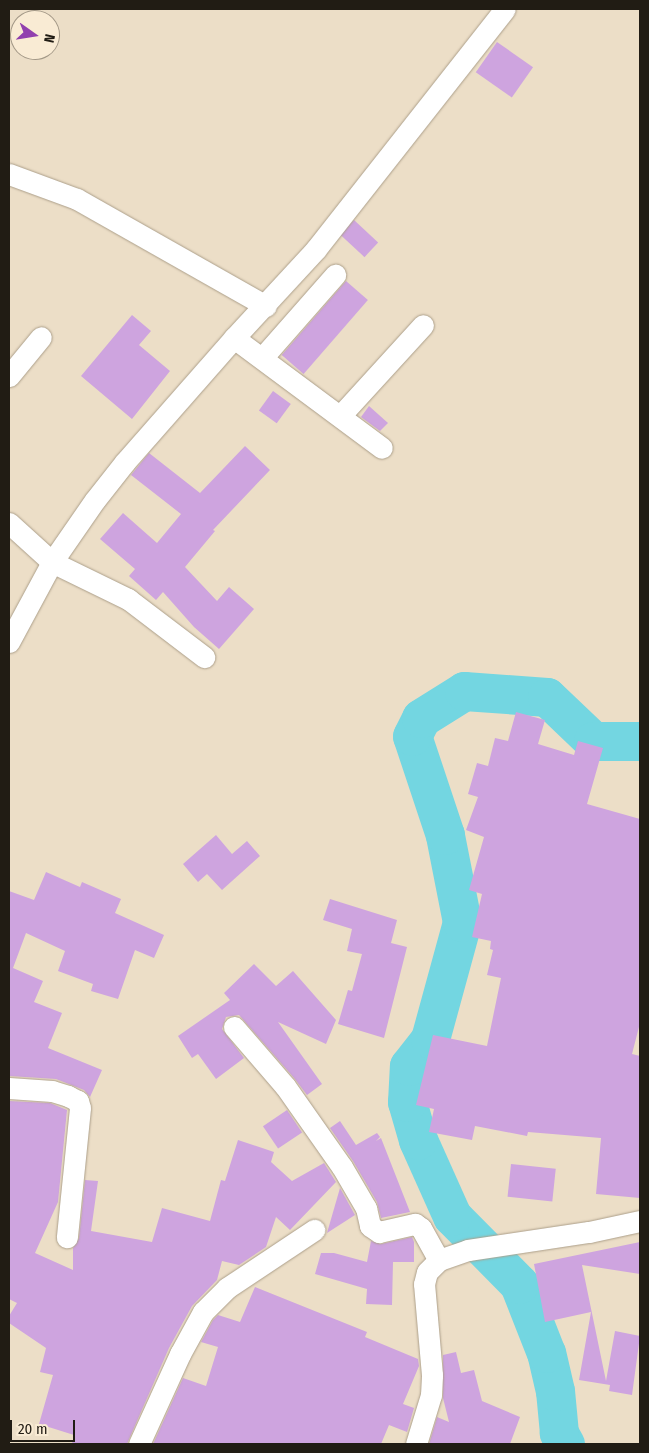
<!DOCTYPE html>
<html>
<head>
<meta charset="utf-8">
<style>
  body { margin:0 }
  #map { position:relative; width:649px; height:1453px; overflow:hidden; background:#ecdec7; font-family:"Fira Sans Condensed",sans-serif }
  div>[style] { position:absolute }
  .river>* { height:39px; margin:-19.5px; padding:0 19.5px; transform-origin:19.5px; border-radius:19.5px; background:#73d6e1 }
  .building>* { inset:0; background:#cea4df; transform-origin:0 0 }
  .roads { filter:drop-shadow(0 0 1px #ac9f8a) drop-shadow(0 0 1px #ac9f8a) }
  .minor>* { height:21px; margin:-10.5px; padding:0 10.5px; transform-origin:10.5px; border-radius:10.5px; background:#fff }
  span { translate:-50% -50%; white-space:nowrap; text-align:center; line-height:1.15; -webkit-text-stroke:4px #f9ebd4; paint-order:stroke }
  .frame { position:absolute; inset:0; border:10px solid #211c14; pointer-events:none }
  .north { position:absolute; left:10px; top:10px; width:50px; height:50px; box-sizing:border-box; background:#f9ebd4; border:1px solid #a39887; border-radius:50%; rotate:103deg; font-size:14px; font-weight:700; line-height:20px; text-align:center; color:#211c14 }
  .north::after { content:''; display:block; margin:auto; width:18px; height:22px; background:#913fae; clip-path:polygon(50% 0,100% 100%,50% 72%,0 100%) }
  .scale { position:absolute; left:10px; top:1420px; width:65px; height:22px; box-sizing:border-box; border:2px solid #211c14; border-top:0; padding-left:6px; font-size:15px; line-height:18px; white-space:nowrap; color:#211c14; -webkit-text-stroke:4px #f9ebd4; paint-order:stroke }
</style>
</head>
<body>
<div id="map">
  <div class="river">
    <i style="left:565px;top:1444px;width:13px;rotate:-119deg"></i>
    <i style="left:559px;top:1433px;width:42px;rotate:-95.4deg"></i>
    <i style="left:555px;top:1391px;width:39px;rotate:-103deg"></i>
    <i style="left:546px;top:1353px;width:74px;rotate:-111.4deg"></i>
    <i style="left:519px;top:1284px;width:95px;rotate:-134.6deg"></i>
    <i style="left:452px;top:1216px;width:83px;rotate:-114.1deg"></i>
    <i style="left:418px;top:1140px;width:40px;rotate:-106deg"></i>
    <i style="left:407px;top:1102px;width:36px;rotate:-87deg"></i>
    <i style="left:409px;top:1066px;width:34px;rotate:-52deg"></i>
    <i style="left:430px;top:1039px;width:121px;rotate:-74.7deg"></i>
    <i style="left:462px;top:922px;width:89px;rotate:-101.1deg"></i>
    <i style="left:445px;top:835px;width:104px;rotate:-108.4deg"></i>
    <i style="left:412px;top:736px;width:20px;rotate:-63deg"></i>
    <i style="left:421px;top:718px;width:51px;rotate:-32.1deg"></i>
    <i style="left:464px;top:691px;width:83px;rotate:4.1deg"></i>
    <i style="left:547px;top:697px;width:64px;rotate:43.7deg"></i>
    <i style="left:593px;top:741px;width:47px"></i>
  </div>
  <div class="building">
    <i style="left:497px;top:42px;width:44px;height:37px;rotate:35deg"></i>
    <i style="left:354px;top:220px;width:33px;height:20px;rotate:43deg"></i>
    <i style="left:346px;top:281px;width:29px;height:98px;rotate:41deg"></i>
    <i style="clip-path:polygon(132px 315px,151px 331px,139px 345px,170px 371px,132px 419px,81px 376px)"></i>
    <i style="left:273px;top:391px;width:22px;height:24px;rotate:36deg"></i>
    <i style="clip-path:polygon(369px 406px,388px 423px,380px 431px,361px 417px)"></i>
    <i style="clip-path:polygon(245px 446px,270px 470px,213px 530px,215px 531px,185px 567px,217px 601px,229px 587px,254px 609px,219px 649px,194px 627px,163px 592px,156px 600px,129px 576px,135px 569px,100px 539px,123px 513px,157px 543px,181px 514px,131px 475px,149px 453px,200px 493px)"></i>
    <i style="clip-path:polygon(516px 712px,545px 720px,538px 744px,574px 755px,578px 741px,603px 748px,587px 804px,640px 819px,640px 1023px,632px 1054px,640px 1056px,640px 1198px,596px 1194px,601px 1138px,528px 1132px,527px 1136px,475px 1126px,472px 1140px,429px 1132px,434px 1109px,416px 1105px,433px 1035px,487px 1046px,501px 978px,487px 975px,493px 950px,490px 949px,491px 941px,472px 937px,482px 894px,469px 890px,484px 837px,466px 830px,478px 797px,468px 794px,477px 763px,488px 766px,495px 738px,508px 741px)"></i>
    <i style="clip-path:polygon(216px 835px,232px 854px,247px 841px,260px 856px,222px 890px,207px 874px,198px 882px,183px 864px)"></i>
    <i style="clip-path:polygon(46px 872px,80px 887px,82px 882px,121px 899px,115px 913px,164px 935px,154px 958px,135px 950px,118px 999px,91px 991px,93px 984px,58px 971px,65px 951px,26px 933px,13px 968px,43px 981px,34px 1002px,62px 1013px,48px 1048px,102px 1070px,90px 1097px,84px 1090px,56px 1079px,9px 1076px,9px 891px,34px 900px)"></i>
    <i style="clip-path:polygon(330px 899px,397px 920px,391px 943px,407px 947px,384px 1038px,338px 1024px,348px 990px,352px 991px,362px 954px,347px 951px,352px 929px,323px 920px)"></i>
    <i style="clip-path:polygon(254px 964px,276px 986px,293px 971px,336px 1020px,326px 1044px,278px 1022px,322px 1084px,307px 1095px,294px 1078px,239px 1015px,226px 1017px,222px 1029px,244px 1058px,216px 1079px,198px 1054px,192px 1058px,178px 1036px,230px 1000px,224px 993px)"></i>
    <i style="clip-path:polygon(9px 1101px,50px 1103px,67px 1110px,58px 1202px,35px 1253px,73px 1270px,73px 1248px,79px 1238px,85px 1180px,98px 1181px,91px 1231px,152px 1242px,162px 1208px,210px 1221px,221px 1180px,225px 1181px,238px 1140px,274px 1152px,271px 1162px,292px 1181px,324px 1163px,336px 1182px,290px 1230px,276px 1217px,266px 1247px,239px 1265px,222px 1261px,217px 1280px,192px 1306px,169px 1348px,127px 1444px,72px 1444px,74px 1435px,39px 1424px,53px 1375px,40px 1372px,46px 1348px,9px 1323px,9px 1316px,17px 1303px,9px 1299px)"></i>
    <i style="left:287px;top:1110px;width:27px;height:29px;rotate:56deg"></i>
    <i style="clip-path:polygon(340px 1121px,356px 1145px,377px 1133px,380px 1137px,376px 1141px,381px 1138px,410px 1212px,381px 1218px,377px 1202px,353px 1161px,330px 1128px)"></i>
    <i style="left:511px;top:1164px;width:45px;height:33px;rotate:6deg"></i>
    <i style="clip-path:polygon(340px 1188px,355px 1215px,327px 1233px)"></i>
    <i style="clip-path:polygon(412px 1237px,414px 1242px,414px 1262px,393px 1262px,392px 1305px,366px 1304px,367px 1289px,315px 1274px,321px 1253px,334px 1253px,367px 1262px,371px 1241px,381px 1244px)"></i>
    <i style="clip-path:polygon(640px 1242px,640px 1274px,582px 1265px,606px 1381px,615px 1331px,640px 1336px,632px 1395px,609px 1391px,610px 1385px,579px 1380px,591px 1312px,545px 1322px,534px 1264px)"></i>
    <i style="clip-path:polygon(255px 1287px,367px 1332px,365px 1337px,418px 1359px,419px 1366px,403px 1404px,414px 1408px,407px 1432px,389px 1425px,381px 1444px,153px 1444px,183px 1378px,206px 1386px,218px 1347px,201px 1342px,213px 1320px,218px 1315px,240px 1322px)"></i>
    <i style="clip-path:polygon(456px 1352px,461px 1373px,474px 1370px,482px 1401px,520px 1417px,510px 1444px,429px 1444px,437px 1417px,449px 1422px,443px 1398px,443px 1355px)"></i>
  </div>
  <div class="roads">
    <div class="minor">
      <i style="left:9px;top:174px;width:72px;rotate:20.2deg"></i>
      <i style="left:77px;top:199px;width:217px;rotate:29.5deg"></i>
      <i style="left:234px;top:338px;width:184px;rotate:36.6deg"></i>
      <i style="left:262px;top:358px;width:111px;rotate:-48.7deg"></i>
      <i style="left:9px;top:376px;width:50px;rotate:-50.6deg"></i>
      <i style="left:340px;top:416px;width:123px;rotate:-47.6deg"></i>
      <i style="left:9px;top:523px;width:58px;rotate:42.2deg"></i>
      <i style="left:52px;top:562px;width:85px;rotate:26deg"></i>
      <i style="left:128px;top:599px;width:96px;rotate:37.3deg"></i>
      <i style="left:9px;top:642px;width:91px;rotate:-61.7deg"></i>
      <i style="left:52px;top:562px;width:75px;rotate:-55.3deg"></i>
      <i style="left:95px;top:500px;width:48px;rotate:-51.7deg"></i>
      <i style="left:125px;top:462px;width:165px;rotate:-48.7deg"></i>
      <i style="left:234px;top:338px;width:121px;rotate:-47.3deg"></i>
      <i style="left:316px;top:249px;width:305px;rotate:-51.8deg"></i>
      <i style="left:234px;top:1027px;width:78px;rotate:49.2deg"></i>
      <i style="left:285px;top:1086px;width:99px;rotate:54.9deg"></i>
      <i style="left:342px;top:1167px;width:48px;rotate:59.7deg"></i>
      <i style="left:366px;top:1208px;width:18px;rotate:77deg"></i>
      <i style="left:370px;top:1226px;width:11px;rotate:34deg"></i>
      <i style="left:379px;top:1232px;width:37px;rotate:-13deg"></i>
      <i style="left:415px;top:1224px;width:7px;rotate:34deg"></i>
      <i style="left:421px;top:1228px;width:37px;rotate:61deg"></i>
      <i style="left:9px;top:1088px;width:43px;rotate:4deg"></i>
      <i style="left:52px;top:1091px;width:17px;rotate:17deg"></i>
      <i style="left:68px;top:1096px;width:11px;rotate:27deg"></i>
      <i style="left:78px;top:1101px;width:7px;rotate:74deg"></i>
      <i style="left:80px;top:1108px;width:130px;rotate:95.8deg"></i>
      <i style="left:139px;top:1444px;width:99px;rotate:-65.5deg"></i>
      <i style="left:180px;top:1354px;width:48px;rotate:-61.3deg"></i>
      <i style="left:203px;top:1312px;width:34px;rotate:-45deg"></i>
      <i style="left:227px;top:1288px;width:105px;rotate:-33.7deg"></i>
      <i style="left:416px;top:1444px;width:51px;rotate:-73deg"></i>
      <i style="left:431px;top:1395px;width:20px;rotate:-87deg"></i>
      <i style="left:432px;top:1375px;width:91px;rotate:-95deg"></i>
      <i style="left:424px;top:1284px;width:12px;rotate:-76deg"></i>
      <i style="left:427px;top:1272px;width:17px;rotate:-45deg"></i>
      <i style="left:439px;top:1260px;width:31px;rotate:-19deg"></i>
      <i style="left:468px;top:1250px;width:122px;rotate:-8.5deg"></i>
      <i style="left:589px;top:1232px;width:52px;rotate:-12.2deg"></i>
    </div>
  </div>
  <div class="frame"></div>
  <div class="north">N</div>
  <div class="scale">20 m</div>
</div>
</body>
</html>
